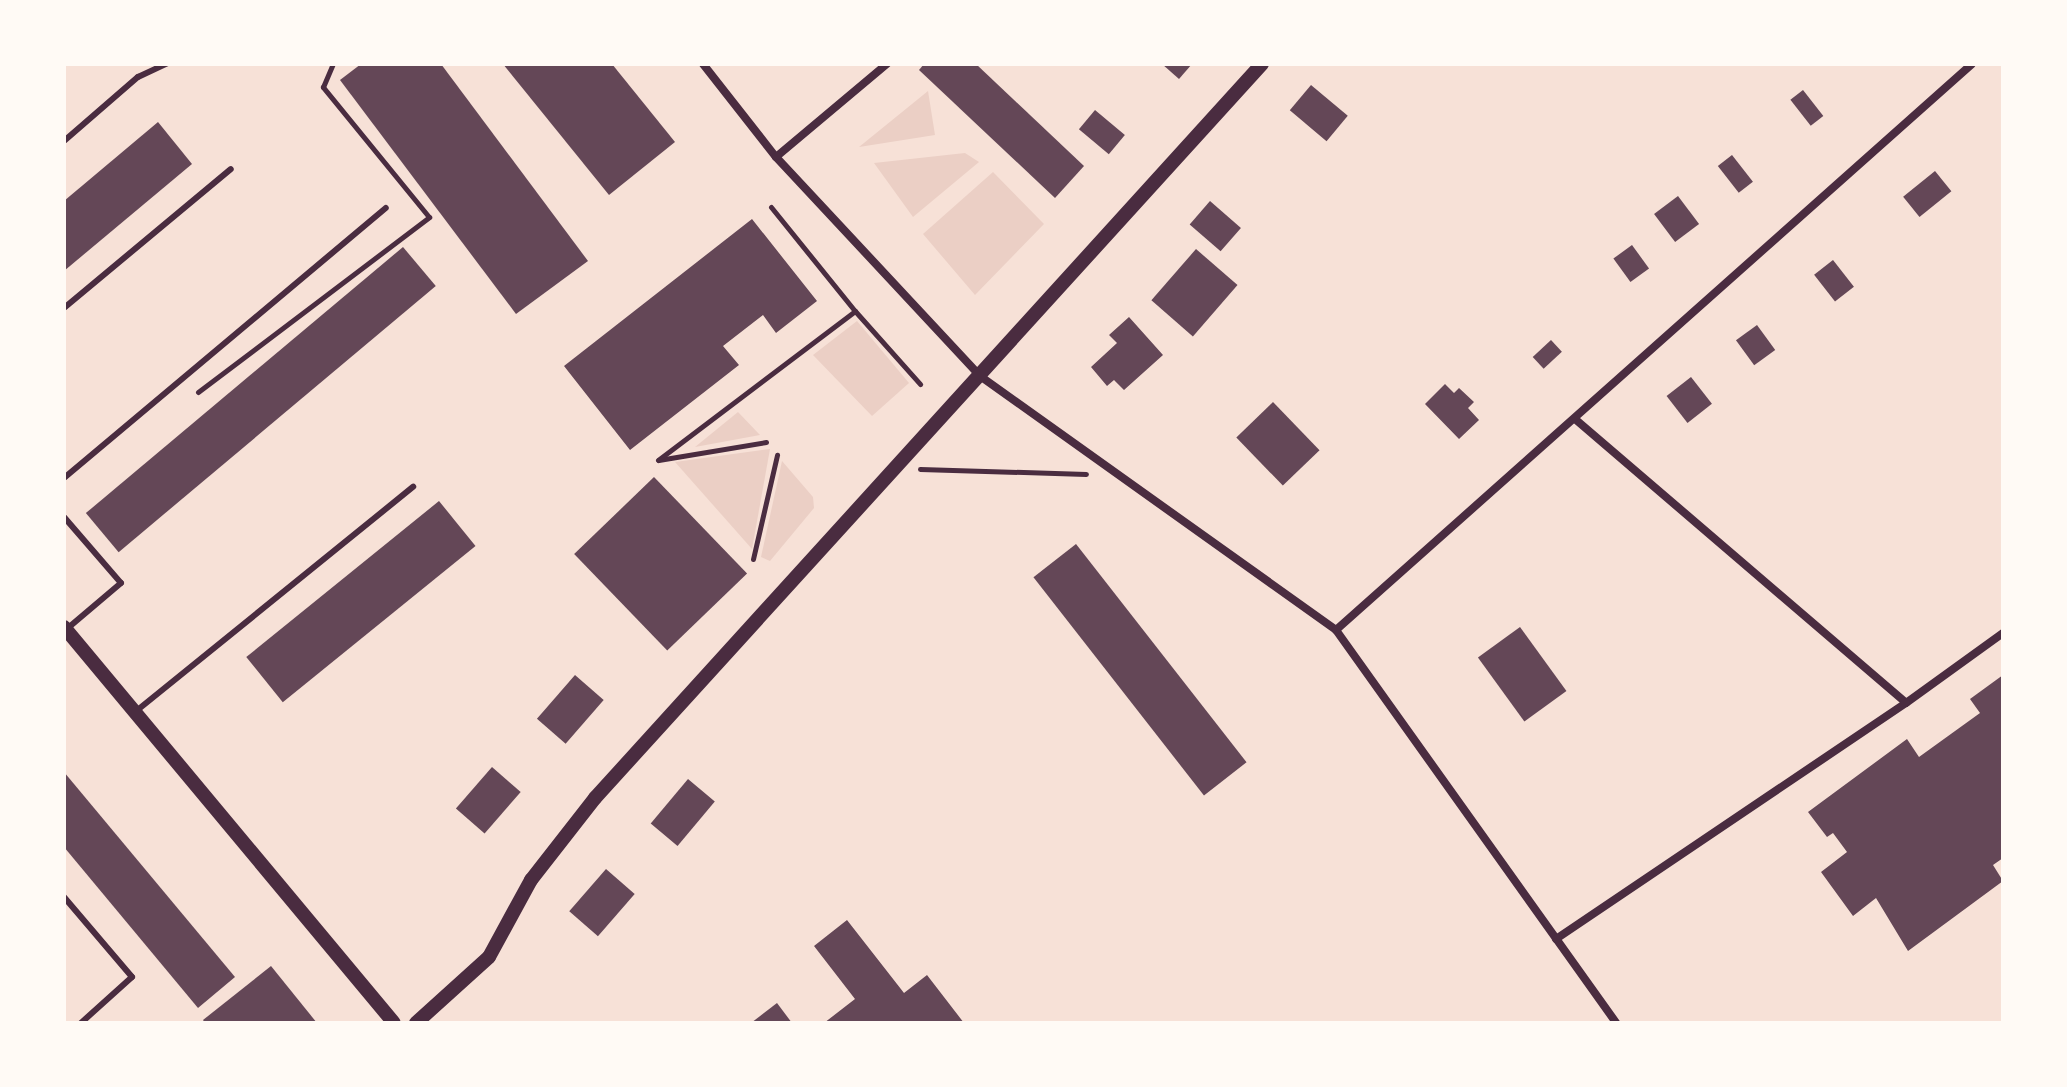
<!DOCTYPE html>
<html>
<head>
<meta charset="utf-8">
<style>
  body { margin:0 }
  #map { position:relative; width:2067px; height:1087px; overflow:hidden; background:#f7e1d7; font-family:Barlow,sans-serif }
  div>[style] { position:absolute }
  .green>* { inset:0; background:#ebcfc5 }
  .building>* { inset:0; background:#644757; transform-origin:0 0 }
  .path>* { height:5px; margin:-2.5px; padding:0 2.5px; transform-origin:2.5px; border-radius:2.5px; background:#4a2c40 }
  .service>* { height:6px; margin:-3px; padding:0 3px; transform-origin:3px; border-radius:3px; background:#4a2c40 }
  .minor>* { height:8px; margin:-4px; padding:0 4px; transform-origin:4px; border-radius:4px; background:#4a2c40 }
  .tertiary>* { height:14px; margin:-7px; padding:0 7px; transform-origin:7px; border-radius:7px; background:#4a2c40 }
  span { translate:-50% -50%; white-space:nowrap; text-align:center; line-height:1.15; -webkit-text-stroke:6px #fffaf5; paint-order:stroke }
  .frame { position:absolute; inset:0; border:66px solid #fffaf5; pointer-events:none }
</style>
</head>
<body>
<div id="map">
  <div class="green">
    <i style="clip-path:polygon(928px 91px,935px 135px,859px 147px)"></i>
    <i style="clip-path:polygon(965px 153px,979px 162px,913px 217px,874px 163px)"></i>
    <i style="clip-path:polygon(993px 172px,1044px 224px,975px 295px,923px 234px)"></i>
    <i style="clip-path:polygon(857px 321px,909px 383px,872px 416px,813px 355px)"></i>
    <i style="clip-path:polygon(738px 412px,760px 435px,695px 447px)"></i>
    <i style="clip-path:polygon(770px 449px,752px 549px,675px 462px)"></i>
    <i style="clip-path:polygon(782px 461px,813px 497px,814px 508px,770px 561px,761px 557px)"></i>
  </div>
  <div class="building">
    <i style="clip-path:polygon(361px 64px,441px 64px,588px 261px,516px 314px,340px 80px)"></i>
    <i style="clip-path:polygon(503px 64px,612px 64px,675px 142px,609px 195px)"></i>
    <i style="clip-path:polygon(924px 64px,976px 64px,1084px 166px,1055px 198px,919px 70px)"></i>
    <i style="clip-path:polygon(1162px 64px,1192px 64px,1179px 79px)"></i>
    <i style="left:1311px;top:85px;width:48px;height:33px;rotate:40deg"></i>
    <i style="left:1803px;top:90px;width:33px;height:16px;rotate:52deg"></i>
    <i style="left:1095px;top:110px;width:39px;height:25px;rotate:40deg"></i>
    <i style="clip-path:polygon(158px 122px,192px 164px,64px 271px,64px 201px)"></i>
    <i style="left:1732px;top:155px;width:34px;height:18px;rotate:52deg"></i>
    <i style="left:1935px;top:171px;width:26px;height:41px;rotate:51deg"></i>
    <i style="left:1678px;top:196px;width:35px;height:30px;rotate:53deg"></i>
    <i style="left:1210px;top:201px;width:41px;height:31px;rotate:41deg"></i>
    <i style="clip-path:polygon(752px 219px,817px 301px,776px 333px,763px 315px,723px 346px,739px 365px,630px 450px,564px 366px)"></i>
    <i style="left:1632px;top:245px;width:29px;height:23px;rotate:54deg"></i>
    <i style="left:403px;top:247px;width:51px;height:414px;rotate:50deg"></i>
    <i style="left:1196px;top:249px;width:55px;height:68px;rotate:41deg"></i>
    <i style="left:1833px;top:260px;width:34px;height:24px;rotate:52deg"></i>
    <i style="clip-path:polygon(1129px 317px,1163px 355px,1124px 390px,1114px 380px,1107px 386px,1091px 367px,1117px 343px,1109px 335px)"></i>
    <i style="left:1757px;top:325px;width:31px;height:26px;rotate:54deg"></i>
    <i style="left:1551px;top:340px;width:16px;height:25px;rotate:47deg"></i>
    <i style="left:1691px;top:377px;width:34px;height:31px;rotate:52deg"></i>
    <i style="clip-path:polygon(1445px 384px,1454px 393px,1459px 388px,1474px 402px,1468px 408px,1479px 420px,1459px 439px,1425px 404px)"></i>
    <i style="left:1273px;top:402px;width:67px;height:51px;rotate:46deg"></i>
    <i style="left:654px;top:477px;width:134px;height:111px;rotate:46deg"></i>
    <i style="left:439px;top:501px;width:58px;height:248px;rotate:51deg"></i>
    <i style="left:1076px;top:544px;width:277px;height:54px;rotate:52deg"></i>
    <i style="left:1520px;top:627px;width:79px;height:52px;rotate:54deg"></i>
    <i style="left:575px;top:675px;width:38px;height:58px;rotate:41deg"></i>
    <i style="clip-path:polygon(2003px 675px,2003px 858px,1993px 865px,2003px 881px,1908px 951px,1876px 898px,1853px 916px,1821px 872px,1847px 852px,1833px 833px,1827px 837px,1808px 812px,1907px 739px,1919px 757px,1980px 713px,1970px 699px)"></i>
    <i style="left:492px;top:767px;width:38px;height:55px;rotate:41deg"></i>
    <i style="clip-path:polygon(64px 772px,235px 977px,198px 1008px,64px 847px)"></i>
    <i style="left:688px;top:779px;width:35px;height:58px;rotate:40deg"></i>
    <i style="left:606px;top:869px;width:38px;height:56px;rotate:41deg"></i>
    <i style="clip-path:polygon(847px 920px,904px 993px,927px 975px,964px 1023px,824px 1023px,855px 999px,814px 946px)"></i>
    <i style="clip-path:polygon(271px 966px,317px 1023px,205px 1023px,203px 1020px)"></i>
    <i style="clip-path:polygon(777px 1003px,792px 1023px,751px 1023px)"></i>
  </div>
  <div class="path">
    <i style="left:771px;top:207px;width:134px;rotate:51.1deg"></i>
    <i style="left:198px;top:392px;width:290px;rotate:-37.1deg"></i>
    <i style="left:429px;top:217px;width:168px;rotate:-129.2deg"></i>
    <i style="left:323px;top:87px;width:25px;rotate:-67deg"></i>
    <i style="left:766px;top:442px;width:109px;rotate:170.5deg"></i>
    <i style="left:658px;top:460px;width:247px;rotate:-37.1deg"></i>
    <i style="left:855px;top:311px;width:98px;rotate:48.3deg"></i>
    <i style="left:920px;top:469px;width:166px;rotate:1.7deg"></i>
    <i style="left:753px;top:559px;width:107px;rotate:-77deg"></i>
  </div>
  <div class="service">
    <i style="left:64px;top:141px;width:98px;rotate:-40.9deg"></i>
    <i style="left:138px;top:77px;width:31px;rotate:-25deg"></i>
    <i style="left:64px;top:308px;width:217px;rotate:-39.8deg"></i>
    <i style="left:64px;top:478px;width:420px;rotate:-40deg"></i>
    <i style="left:64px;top:517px;width:87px;rotate:49.2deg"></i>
    <i style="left:121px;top:583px;width:70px;rotate:139.7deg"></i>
    <i style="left:135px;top:712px;width:358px;rotate:-39deg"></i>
    <i style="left:64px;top:897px;width:105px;rotate:49.6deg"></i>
    <i style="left:132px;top:977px;width:69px;rotate:138deg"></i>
  </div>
  <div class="minor">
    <i style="left:703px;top:64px;width:118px;rotate:51.9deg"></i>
    <i style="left:776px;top:157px;width:299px;rotate:47deg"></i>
    <i style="left:980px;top:376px;width:437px;rotate:35.5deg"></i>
    <i style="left:1336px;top:630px;width:483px;rotate:54.5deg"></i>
    <i style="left:776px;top:157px;width:145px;rotate:-40deg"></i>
    <i style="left:1575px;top:419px;width:436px;rotate:40.6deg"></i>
    <i style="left:1906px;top:703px;width:120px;rotate:-35.8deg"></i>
    <i style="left:1336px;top:630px;width:851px;rotate:-41.67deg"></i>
    <i style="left:1556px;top:939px;width:422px;rotate:-34deg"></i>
  </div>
  <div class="tertiary">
    <i style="left:64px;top:627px;width:515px;rotate:50.19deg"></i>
    <i style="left:416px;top:1023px;width:98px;rotate:-42.1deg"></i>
    <i style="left:489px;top:957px;width:88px;rotate:-61.4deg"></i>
    <i style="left:531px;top:880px;width:104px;rotate:-52deg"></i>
    <i style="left:595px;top:798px;width:992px;rotate:-47.74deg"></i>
  </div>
  <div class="frame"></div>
</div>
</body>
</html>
